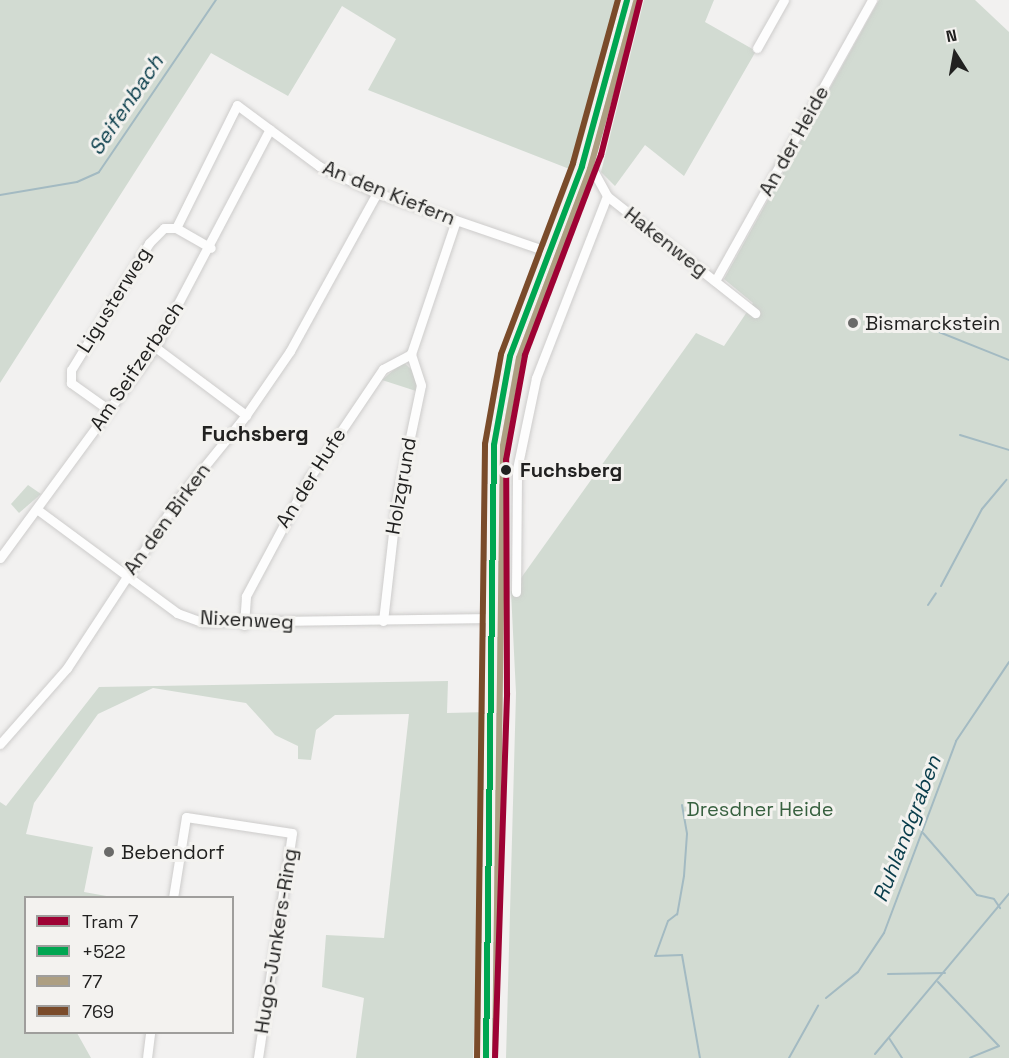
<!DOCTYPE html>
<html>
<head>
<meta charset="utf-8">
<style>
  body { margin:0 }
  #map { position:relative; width:1009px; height:1058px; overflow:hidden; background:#f2f1f0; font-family:"Space Grotesk",sans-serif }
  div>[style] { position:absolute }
  .green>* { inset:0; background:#d2dbd2 }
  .stream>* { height:2px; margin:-1px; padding:0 1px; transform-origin:1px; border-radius:1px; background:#a3bac2 }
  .roads { filter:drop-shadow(0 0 2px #cdcccb) drop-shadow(0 0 2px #cdcccb) }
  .minor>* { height:9px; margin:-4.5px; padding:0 4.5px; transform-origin:4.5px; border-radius:4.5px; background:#fdfdfd }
  .secondary>* { height:12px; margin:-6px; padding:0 6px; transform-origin:6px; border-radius:6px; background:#f4f1ee }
  .bus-1>* { height:6px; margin:-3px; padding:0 3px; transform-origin:3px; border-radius:3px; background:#00a651 }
  .bus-2>* { height:6px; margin:-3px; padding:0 3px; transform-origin:3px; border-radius:3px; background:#ad9f82 }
  .bus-3>* { height:6px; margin:-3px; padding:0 3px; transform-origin:3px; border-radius:3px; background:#7a4b2a }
  .tram-1>* { height:6px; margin:-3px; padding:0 3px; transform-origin:3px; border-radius:3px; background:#9e0234 }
  .dots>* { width:16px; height:16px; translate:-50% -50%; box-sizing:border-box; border:3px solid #f3f2ef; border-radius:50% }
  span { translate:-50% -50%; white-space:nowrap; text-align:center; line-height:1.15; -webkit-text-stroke:6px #f3f2ef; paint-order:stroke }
  .street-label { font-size:20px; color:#212120 }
  .poi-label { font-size:20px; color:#212120 }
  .left { translate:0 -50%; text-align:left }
  .stop-label { font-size:20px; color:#212120; font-weight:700 }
  .park-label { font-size:20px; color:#37603f }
  .water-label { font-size:21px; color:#093d4b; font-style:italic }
  .neighbourhood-label { font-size:21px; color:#212120; font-weight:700 }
  .legend { position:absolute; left:24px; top:896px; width:210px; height:138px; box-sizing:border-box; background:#f3f2ef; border:2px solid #9f9e9c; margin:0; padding:8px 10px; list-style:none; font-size:18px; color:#212120 }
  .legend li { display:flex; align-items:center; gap:12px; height:30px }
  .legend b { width:30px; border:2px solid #9f9e9c }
  .north { position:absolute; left:925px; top:24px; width:60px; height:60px; -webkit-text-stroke:4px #f3f2ef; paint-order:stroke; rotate:349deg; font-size:16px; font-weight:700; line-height:24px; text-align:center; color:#212120 }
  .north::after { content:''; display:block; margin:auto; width:21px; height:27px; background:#212120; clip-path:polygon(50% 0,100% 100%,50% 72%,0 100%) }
</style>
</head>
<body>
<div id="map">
  <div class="green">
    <i style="clip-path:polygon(0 0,619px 0,572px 170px,368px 90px,396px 39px,342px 6px,288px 96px,211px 53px,0 383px)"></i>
    <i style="clip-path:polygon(644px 0,714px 0,705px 22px,756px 51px,684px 176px,645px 145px,615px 186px,601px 172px)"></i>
    <i style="clip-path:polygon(879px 0,975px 0,1009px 32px,1009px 1058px,506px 1058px,516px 693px,511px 592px,696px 333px,724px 346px,753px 303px,724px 279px)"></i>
    <i style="clip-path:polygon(403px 362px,418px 375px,416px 391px,382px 380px)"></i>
    <i style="clip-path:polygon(28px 485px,41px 494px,19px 513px,11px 504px)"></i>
    <i style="clip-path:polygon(448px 681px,447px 713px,488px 712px,473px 1058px,356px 1058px,364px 998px,322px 987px,326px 935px,384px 938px,409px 714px,335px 715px,316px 730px,311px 760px,298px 759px,298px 746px,275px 735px,246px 703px,153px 688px,98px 714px,34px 803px,26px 834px,93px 847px,84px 892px,112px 897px,26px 898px,26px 1032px,77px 1033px,91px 1058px,0 1058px,0 802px,6px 806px,99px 687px)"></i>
  </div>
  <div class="stream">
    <i style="left:0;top:195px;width:78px;rotate:-9.6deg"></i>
    <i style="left:77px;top:182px;width:24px;rotate:-24deg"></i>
    <i style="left:99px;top:172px;width:208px;rotate:-55.8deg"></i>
    <i style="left:924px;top:326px;width:92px;rotate:21.8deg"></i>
    <i style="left:960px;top:435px;width:51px;rotate:17deg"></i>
    <i style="left:941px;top:586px;width:87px;rotate:-62deg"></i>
    <i style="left:982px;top:509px;width:38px;rotate:-50deg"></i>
    <i style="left:928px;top:605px;width:14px;rotate:-56deg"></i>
    <i style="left:682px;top:805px;width:29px;rotate:80deg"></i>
    <i style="left:687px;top:834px;width:42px;rotate:94.1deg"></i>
    <i style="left:684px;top:876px;width:39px;rotate:100deg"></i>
    <i style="left:677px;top:914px;width:11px;rotate:142deg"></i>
    <i style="left:668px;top:921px;width:37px;rotate:110deg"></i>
    <i style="left:655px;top:956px;width:27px;rotate:-2deg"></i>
    <i style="left:682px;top:955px;width:105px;rotate:80.1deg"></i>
    <i style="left:923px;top:833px;width:82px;rotate:48.9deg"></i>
    <i style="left:977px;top:895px;width:17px;rotate:13deg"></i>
    <i style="left:994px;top:899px;width:11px;rotate:56deg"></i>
    <i style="left:888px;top:974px;width:57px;rotate:-1deg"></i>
    <i style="left:938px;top:982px;width:88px;rotate:46.4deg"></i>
    <i style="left:999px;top:1046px;width:31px;rotate:158deg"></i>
    <i style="left:826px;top:998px;width:41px;rotate:-39.1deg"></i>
    <i style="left:858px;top:972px;width:47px;rotate:-56.3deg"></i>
    <i style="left:884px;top:933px;width:205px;rotate:-69.4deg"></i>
    <i style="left:956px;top:741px;width:95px;rotate:-56.1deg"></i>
    <i style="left:889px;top:1038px;width:24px;rotate:57deg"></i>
    <i style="left:875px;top:1054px;width:209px;rotate:-50.1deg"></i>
    <i style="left:789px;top:1058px;width:60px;rotate:-60.9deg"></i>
  </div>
  <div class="roads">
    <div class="minor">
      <i style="left:757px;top:48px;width:55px;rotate:-60.6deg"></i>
      <i style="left:582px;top:166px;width:15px;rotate:32deg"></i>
      <i style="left:595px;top:174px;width:25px;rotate:61deg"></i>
      <i style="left:607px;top:196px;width:189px;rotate:38.3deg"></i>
      <i style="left:176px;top:228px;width:137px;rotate:-63.6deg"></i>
      <i style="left:237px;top:105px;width:102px;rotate:36.6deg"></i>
      <i style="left:319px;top:166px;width:64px;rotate:25deg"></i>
      <i style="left:377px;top:193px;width:182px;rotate:18.9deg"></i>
      <i style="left:715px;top:281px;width:322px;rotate:-60.8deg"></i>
      <i style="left:155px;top:347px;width:114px;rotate:36.8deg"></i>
      <i style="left:411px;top:354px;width:141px;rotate:-71.4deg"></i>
      <i style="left:109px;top:410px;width:47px;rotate:-144.6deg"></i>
      <i style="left:71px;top:383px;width:13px;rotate:-90deg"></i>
      <i style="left:71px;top:370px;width:149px;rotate:-58.4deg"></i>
      <i style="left:149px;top:243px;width:21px;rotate:-45deg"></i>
      <i style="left:164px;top:228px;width:12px"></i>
      <i style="left:176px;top:228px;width:40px;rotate:29.7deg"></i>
      <i style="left:38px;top:510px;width:173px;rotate:36.5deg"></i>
      <i style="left:177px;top:613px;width:27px;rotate:20deg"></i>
      <i style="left:202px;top:622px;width:290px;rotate:-0.8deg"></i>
      <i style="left:0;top:558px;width:262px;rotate:-53.7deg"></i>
      <i style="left:155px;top:347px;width:246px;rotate:-62.2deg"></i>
      <i style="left:516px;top:592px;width:123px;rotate:-89.5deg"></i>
      <i style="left:517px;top:469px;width:93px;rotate:-78.2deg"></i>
      <i style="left:536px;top:378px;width:195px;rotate:-68.7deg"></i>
      <i style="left:383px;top:621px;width:123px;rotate:-83.5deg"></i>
      <i style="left:397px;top:499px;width:116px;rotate:-78.1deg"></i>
      <i style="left:421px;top:385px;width:33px;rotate:-108deg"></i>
      <i style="left:244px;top:625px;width:29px;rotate:-86deg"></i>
      <i style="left:246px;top:596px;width:132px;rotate:-61.9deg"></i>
      <i style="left:308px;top:480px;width:134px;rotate:-56deg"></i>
      <i style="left:383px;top:369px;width:32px;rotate:-28deg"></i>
      <i style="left:0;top:744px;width:101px;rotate:-48.6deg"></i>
      <i style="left:67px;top:668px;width:202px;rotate:-56.7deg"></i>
      <i style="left:178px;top:499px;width:108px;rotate:-51deg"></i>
      <i style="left:246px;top:415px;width:78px;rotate:-55.5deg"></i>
      <i style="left:290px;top:351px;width:180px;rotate:-61.2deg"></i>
      <i style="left:173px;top:898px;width:82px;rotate:-80.9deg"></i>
      <i style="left:186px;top:817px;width:107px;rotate:8.6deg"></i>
      <i style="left:292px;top:833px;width:228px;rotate:98.6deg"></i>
      <i style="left:147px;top:1058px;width:26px;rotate:-83deg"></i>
    </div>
    <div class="secondary">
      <i style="left:486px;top:1058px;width:613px;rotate:-89.25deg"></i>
      <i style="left:494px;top:445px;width:90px;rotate:-79.8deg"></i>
      <i style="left:510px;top:356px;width:203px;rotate:-69.2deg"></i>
      <i style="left:582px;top:166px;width:172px;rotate:-74.8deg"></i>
    </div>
  </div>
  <div class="bus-1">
    <i style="left:486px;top:1058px;width:613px;rotate:-89.25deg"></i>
    <i style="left:494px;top:445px;width:90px;rotate:-79.8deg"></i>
    <i style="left:510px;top:356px;width:203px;rotate:-69.2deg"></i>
    <i style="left:582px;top:166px;width:172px;rotate:-74.8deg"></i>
  </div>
  <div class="bus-2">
    <i style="left:495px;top:1058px;width:612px;rotate:-89.25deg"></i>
    <i style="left:503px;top:446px;width:89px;rotate:-79.7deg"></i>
    <i style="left:519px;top:358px;width:202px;rotate:-69.4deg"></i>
    <i style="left:590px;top:169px;width:173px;rotate:-74.6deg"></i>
  </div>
  <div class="bus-3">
    <i style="left:477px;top:1058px;width:614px;rotate:-89.25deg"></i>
    <i style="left:485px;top:444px;width:91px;rotate:-79.9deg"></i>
    <i style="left:501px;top:354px;width:204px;rotate:-69.3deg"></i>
    <i style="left:573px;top:163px;width:169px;rotate:-74.6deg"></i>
  </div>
  <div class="tram-1">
    <i style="left:495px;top:1058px;width:365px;rotate:-88.1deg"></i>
    <i style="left:507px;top:693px;width:233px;rotate:-90.2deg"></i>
    <i style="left:506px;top:460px;width:107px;rotate:-79.7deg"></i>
    <i style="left:525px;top:355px;width:214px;rotate:-69.2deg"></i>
    <i style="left:601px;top:155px;width:160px;rotate:-75.9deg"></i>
  </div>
  <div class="dots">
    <i style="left:853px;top:323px;background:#6a6a69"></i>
    <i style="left:506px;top:470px;background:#212120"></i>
    <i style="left:109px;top:852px;background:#6a6a69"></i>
  </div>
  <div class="street-label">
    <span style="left:794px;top:141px;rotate:-61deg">An der Heide</span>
    <span style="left:389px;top:193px;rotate:22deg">An den Kiefern</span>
    <span style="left:666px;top:242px;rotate:38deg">Hakenweg</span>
    <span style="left:114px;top:300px;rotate:-58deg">Ligusterweg</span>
    <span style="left:137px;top:366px;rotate:-56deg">Am Seifzerbach</span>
    <span style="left:311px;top:478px;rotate:-58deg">An der Hufe</span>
    <span style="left:401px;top:486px;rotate:-80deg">Holzgrund</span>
    <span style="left:167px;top:519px;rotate:-54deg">An den Birken</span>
    <span style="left:247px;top:620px;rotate:3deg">Nixenweg</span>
    <span style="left:276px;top:941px;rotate:-81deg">Hugo-Junkers-Ring</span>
  </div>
  <div class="poi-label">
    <span class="left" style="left:865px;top:323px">Bismarckstein</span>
    <span class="left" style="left:121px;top:852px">Bebendorf</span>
  </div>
  <div class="stop-label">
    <span class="left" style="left:520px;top:470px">Fuchsberg</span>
  </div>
  <div class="park-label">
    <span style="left:760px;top:809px">Dresdner Heide</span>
  </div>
  <div class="water-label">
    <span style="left:126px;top:105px;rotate:-56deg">Seifenbach</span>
    <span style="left:907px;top:829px;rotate:-69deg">Ruhlandgraben</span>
  </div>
  <div class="neighbourhood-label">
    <span style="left:255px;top:434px">Fuchsberg</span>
  </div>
  <ul class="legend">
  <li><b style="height:8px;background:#9e0234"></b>Tram 7</li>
  <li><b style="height:8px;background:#00a651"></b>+522</li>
  <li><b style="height:8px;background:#ad9f82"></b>77</li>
  <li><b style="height:8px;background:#7a4b2a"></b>769</li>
  </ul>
  <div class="north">N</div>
</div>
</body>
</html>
